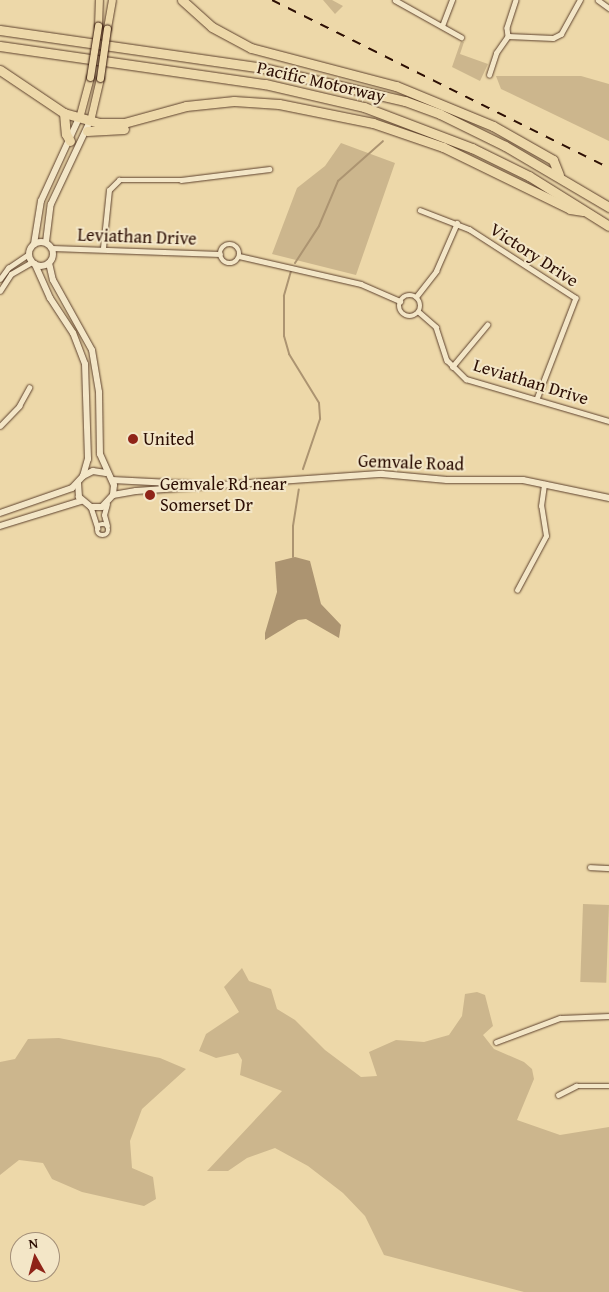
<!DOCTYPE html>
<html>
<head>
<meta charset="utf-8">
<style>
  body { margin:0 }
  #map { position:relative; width:609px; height:1292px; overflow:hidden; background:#edd8a9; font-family:"Gentium Book Plus",serif }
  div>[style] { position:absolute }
  .green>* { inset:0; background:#ccb68d; transform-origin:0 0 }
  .water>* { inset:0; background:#ac9471 }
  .stream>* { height:2px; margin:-1px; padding:0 1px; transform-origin:1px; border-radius:1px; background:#ac9471 }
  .roads { filter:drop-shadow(0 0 1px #5d412d) drop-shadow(0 0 1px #5d412d) }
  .minor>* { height:4.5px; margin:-2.25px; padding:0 2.25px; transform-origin:2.25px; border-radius:2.25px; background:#f3e6c7 }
  .minor>.ring { margin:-2.25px; padding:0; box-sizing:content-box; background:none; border:4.5px solid #f3e6c7; border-radius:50% }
  .secondary>* { height:6px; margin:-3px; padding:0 3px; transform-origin:3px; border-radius:3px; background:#f3e6c7 }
  .secondary>.ring { margin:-3px; padding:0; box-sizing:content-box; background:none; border:6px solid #f3e6c7; border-radius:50% }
  .primary>* { height:7px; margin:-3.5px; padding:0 3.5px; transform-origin:3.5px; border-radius:3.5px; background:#edd8a9 }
  .motorway>* { height:9px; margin:-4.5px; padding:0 4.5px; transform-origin:4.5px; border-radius:4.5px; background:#edd8a9 }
  .rail>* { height:2px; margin-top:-1px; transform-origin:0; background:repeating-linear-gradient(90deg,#2d0f04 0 9px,transparent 0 18px) }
  .bridges { filter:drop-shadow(0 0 1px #2d0f04) drop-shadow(0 0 1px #2d0f04) }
  .primary-bridge>* { height:7px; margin:-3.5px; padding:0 3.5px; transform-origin:3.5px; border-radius:3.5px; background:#edd8a9 }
  .dots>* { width:14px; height:14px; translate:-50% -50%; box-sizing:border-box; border:2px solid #f3e6c7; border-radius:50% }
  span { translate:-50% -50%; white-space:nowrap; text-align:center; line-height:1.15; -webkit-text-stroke:4px #f3e6c7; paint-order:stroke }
  .street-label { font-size:18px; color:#2d0f04 }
  .poi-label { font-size:18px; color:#2d0f04 }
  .left { translate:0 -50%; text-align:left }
  .north { position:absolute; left:10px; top:1232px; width:50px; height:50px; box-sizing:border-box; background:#f3e6c7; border:1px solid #a49079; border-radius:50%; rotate:353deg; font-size:14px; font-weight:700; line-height:20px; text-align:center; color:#2d0f04 }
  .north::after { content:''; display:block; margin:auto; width:18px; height:22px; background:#8f2418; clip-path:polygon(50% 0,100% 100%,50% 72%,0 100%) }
</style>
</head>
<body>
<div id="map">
  <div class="green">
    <i style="clip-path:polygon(323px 0,332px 0,343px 6px,335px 14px)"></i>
    <i style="clip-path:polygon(461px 41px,464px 42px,460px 54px,488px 64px,480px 81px,452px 67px)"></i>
    <i style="clip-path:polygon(496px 76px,581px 76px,609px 84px,609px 141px,501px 89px)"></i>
    <i style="clip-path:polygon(341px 143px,395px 163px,356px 275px,272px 254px,297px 188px,325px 166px)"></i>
    <i style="left:583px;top:904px;width:26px;height:78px;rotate:2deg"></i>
    <i style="clip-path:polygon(242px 968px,249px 981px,271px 989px,277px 1009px,295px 1020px,325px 1050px,361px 1077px,377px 1076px,369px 1052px,396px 1040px,424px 1042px,449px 1035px,462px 1016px,465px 994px,477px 992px,485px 995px,493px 1026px,483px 1035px,494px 1049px,524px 1062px,532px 1069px,534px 1079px,517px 1120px,560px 1135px,609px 1127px,609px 1292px,524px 1292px,384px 1255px,365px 1216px,343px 1193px,308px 1166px,275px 1148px,247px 1158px,228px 1171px,207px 1171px,282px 1091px,240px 1075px,242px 1060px,238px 1053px,216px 1058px,199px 1051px,206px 1034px,239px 1012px,224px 987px)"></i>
    <i style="clip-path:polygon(59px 1038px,160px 1058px,186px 1069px,142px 1109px,130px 1141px,132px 1168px,153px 1177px,156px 1199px,144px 1206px,82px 1192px,52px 1179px,43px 1163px,19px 1160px,0 1175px,0 1062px,15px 1059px,28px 1039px)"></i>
  </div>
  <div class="water">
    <i style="clip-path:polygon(295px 557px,310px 561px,321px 604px,341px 625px,339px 638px,306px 619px,298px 620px,265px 640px,265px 633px,277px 592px,275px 562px)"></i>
  </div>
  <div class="stream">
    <i style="left:295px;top:263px;width:44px;rotate:-57deg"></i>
    <i style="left:319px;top:226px;width:49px;rotate:-67.1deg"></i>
    <i style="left:338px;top:181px;width:60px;rotate:-41.6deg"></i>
    <i style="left:291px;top:271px;width:26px;rotate:106deg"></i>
    <i style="left:284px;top:296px;width:40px;rotate:90deg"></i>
    <i style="left:284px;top:336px;width:19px;rotate:74deg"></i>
    <i style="left:289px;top:354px;width:57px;rotate:58.5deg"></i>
    <i style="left:319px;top:403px;width:16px;rotate:86deg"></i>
    <i style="left:320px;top:419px;width:53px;rotate:108.8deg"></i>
    <i style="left:293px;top:557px;width:31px;rotate:-90deg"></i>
    <i style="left:293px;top:526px;width:37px;rotate:-81deg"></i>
  </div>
  <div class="roads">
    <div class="minor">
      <i style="left:395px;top:0;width:76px;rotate:29.3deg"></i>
      <i style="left:516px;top:0;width:29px;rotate:108deg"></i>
      <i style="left:507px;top:28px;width:8px;rotate:83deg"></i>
      <i style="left:508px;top:36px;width:45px;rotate:2.5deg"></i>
      <i style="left:553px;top:38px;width:9px;rotate:-27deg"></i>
      <i style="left:561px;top:34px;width:39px;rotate:-61deg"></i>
      <i style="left:598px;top:0;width:14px;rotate:36deg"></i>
      <i style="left:442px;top:26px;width:28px;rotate:-69deg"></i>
      <i style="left:489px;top:75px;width:23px;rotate:-72deg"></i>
      <i style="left:496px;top:53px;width:21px;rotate:-55deg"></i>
      <i style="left:420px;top:210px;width:53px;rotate:21.2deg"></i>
      <i style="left:469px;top:229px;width:127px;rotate:32.8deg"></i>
      <i style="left:576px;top:298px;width:108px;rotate:111.1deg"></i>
      <i class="ring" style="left:220px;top:244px;width:15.5px;height:15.5px"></i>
      <i style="left:52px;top:248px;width:168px;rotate:2deg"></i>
      <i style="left:103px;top:248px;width:58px;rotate:-84.1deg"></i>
      <i style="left:109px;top:190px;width:14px;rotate:-45deg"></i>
      <i style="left:119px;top:180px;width:62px"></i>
      <i style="left:181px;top:180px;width:89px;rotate:-7.1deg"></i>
      <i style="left:239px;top:256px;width:125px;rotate:12.9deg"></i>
      <i style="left:361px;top:284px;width:43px;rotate:23.6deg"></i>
      <i style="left:0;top:279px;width:14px;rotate:-54deg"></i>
      <i style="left:8px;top:268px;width:25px;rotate:-34deg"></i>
      <i style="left:0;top:291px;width:20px;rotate:-57deg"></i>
      <i style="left:11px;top:274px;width:24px;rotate:-30deg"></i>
      <i class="ring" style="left:399px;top:295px;width:17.5px;height:17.5px"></i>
      <i style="left:416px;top:297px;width:33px;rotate:-52deg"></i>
      <i style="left:436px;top:271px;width:52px;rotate:-66.4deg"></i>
      <i style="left:419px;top:312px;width:23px;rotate:41deg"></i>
      <i style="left:436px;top:327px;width:35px;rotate:72deg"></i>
      <i style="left:447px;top:360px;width:27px;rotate:45deg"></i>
      <i style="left:466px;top:379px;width:149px;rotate:16.4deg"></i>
      <i style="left:452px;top:367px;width:55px;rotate:-50.2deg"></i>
      <i style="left:0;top:426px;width:28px;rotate:-46deg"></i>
      <i style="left:19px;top:406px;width:21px;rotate:-61deg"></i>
      <i style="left:91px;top:507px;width:22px;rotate:72deg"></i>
      <i class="ring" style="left:97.5px;top:524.5px;width:6.5px;height:6.5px"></i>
      <i style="left:107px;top:526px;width:11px;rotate:-105deg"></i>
      <i style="left:104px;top:515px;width:11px;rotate:-75deg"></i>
      <i style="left:517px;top:590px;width:61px;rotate:-61.8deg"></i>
      <i style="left:546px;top:536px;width:30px;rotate:-99deg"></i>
      <i style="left:541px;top:506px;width:22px;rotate:-82deg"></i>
      <i style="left:590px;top:867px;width:19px;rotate:3deg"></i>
      <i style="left:496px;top:1042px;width:68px;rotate:-20.6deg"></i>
      <i style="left:560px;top:1018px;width:49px;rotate:-2.3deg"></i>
      <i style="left:558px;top:1095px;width:20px;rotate:-27deg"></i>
      <i style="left:576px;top:1086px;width:33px"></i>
    </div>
    <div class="secondary">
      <i class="ring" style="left:29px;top:242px;width:18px;height:18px"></i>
      <i style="left:46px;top:242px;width:38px;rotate:-83deg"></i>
      <i style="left:51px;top:204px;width:92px;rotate:-64.8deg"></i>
      <i style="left:34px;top:244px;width:44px;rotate:-80.8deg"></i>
      <i style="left:41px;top:201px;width:91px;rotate:-65.4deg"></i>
      <i style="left:49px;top:263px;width:17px;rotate:77deg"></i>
      <i style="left:53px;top:280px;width:80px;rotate:60.9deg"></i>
      <i style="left:92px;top:350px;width:43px;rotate:80.5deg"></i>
      <i style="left:99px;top:392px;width:62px;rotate:89.1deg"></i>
      <i style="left:100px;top:454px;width:34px;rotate:66deg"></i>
      <i style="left:114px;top:485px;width:10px;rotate:96deg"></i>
      <i style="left:113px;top:495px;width:16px;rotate:133deg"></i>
      <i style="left:102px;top:507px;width:11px;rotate:180deg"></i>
      <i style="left:91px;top:507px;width:16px;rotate:-140deg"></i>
      <i style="left:79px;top:497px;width:14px;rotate:-94deg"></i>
      <i style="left:83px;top:476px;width:11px;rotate:-27deg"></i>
      <i style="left:93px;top:471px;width:13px;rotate:9deg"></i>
      <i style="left:112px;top:480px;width:79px;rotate:2.9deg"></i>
      <i style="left:113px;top:495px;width:23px;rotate:-10deg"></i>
      <i style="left:136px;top:491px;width:247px;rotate:-4deg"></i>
      <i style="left:382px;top:474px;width:65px;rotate:5.3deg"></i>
      <i style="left:447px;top:480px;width:76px"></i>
      <i style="left:523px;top:480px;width:88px;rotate:11.8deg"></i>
      <i style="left:0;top:513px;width:76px;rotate:-19.1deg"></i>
      <i style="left:72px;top:488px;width:16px;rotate:-47deg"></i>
      <i style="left:83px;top:476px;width:18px;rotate:-74deg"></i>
      <i style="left:88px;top:459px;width:95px;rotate:-91.8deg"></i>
      <i style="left:85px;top:364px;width:33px;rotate:-111deg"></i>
      <i style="left:73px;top:333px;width:42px;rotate:-123.3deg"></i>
      <i style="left:50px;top:298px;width:37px;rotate:-114deg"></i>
      <i style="left:0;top:526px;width:85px;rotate:-17.2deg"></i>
    </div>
    <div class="primary">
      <i style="left:98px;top:26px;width:26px;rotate:-88deg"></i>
      <i style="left:107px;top:28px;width:28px;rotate:-80deg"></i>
      <i style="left:79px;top:118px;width:42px;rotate:-75deg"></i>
      <i style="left:90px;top:121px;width:44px;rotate:-76.9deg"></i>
    </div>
    <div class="motorway">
      <i style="left:182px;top:0;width:40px;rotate:42deg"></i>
      <i style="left:212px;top:27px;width:44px;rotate:28.3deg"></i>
      <i style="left:251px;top:48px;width:150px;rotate:14.7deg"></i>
      <i style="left:396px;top:86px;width:105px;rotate:22.4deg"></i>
      <i style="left:493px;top:126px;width:69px;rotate:29.5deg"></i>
      <i style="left:553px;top:160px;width:16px;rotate:68deg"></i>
      <i style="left:0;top:30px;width:266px;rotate:8.2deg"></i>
      <i style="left:263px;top:68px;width:146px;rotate:13.1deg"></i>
      <i style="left:405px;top:101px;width:37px;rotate:20deg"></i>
      <i style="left:440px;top:114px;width:72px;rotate:26.2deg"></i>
      <i style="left:505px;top:146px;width:121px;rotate:30.4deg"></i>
      <i style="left:0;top:46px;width:268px;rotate:8.2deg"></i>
      <i style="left:265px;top:84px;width:102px;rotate:13.1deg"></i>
      <i style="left:364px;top:107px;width:116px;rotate:20.8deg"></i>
      <i style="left:472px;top:148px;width:64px;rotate:26.2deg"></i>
      <i style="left:529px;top:176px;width:94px;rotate:32deg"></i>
      <i style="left:0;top:70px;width:77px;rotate:33.9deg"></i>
      <i style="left:64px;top:113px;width:37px;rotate:16deg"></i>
      <i style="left:100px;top:123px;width:24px"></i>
      <i style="left:124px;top:123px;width:64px;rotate:-15.3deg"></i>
      <i style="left:186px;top:106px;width:48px;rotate:-5.9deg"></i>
      <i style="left:234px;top:101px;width:45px;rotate:3.8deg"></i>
      <i style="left:279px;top:104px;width:96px;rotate:11.4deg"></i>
      <i style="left:373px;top:123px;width:74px;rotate:18.9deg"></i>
      <i style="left:443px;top:147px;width:141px;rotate:26deg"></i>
      <i style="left:570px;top:209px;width:13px;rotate:9deg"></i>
      <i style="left:64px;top:113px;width:21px;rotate:85deg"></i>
      <i style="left:66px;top:134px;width:8px;rotate:60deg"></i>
      <i style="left:87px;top:131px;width:37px;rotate:-3deg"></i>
    </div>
  </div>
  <div class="rail">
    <i style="left:272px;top:0;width:377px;rotate:26.5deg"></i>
  </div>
  <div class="bridges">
    <div class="primary-bridge">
      <i style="left:90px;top:77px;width:52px;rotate:-81.1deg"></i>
      <i style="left:100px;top:78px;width:50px;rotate:-82deg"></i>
    </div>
  </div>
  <div class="dots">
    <i style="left:133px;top:439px;background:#8f2418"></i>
    <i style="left:150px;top:495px;background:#8f2418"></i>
  </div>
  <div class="street-label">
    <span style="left:321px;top:82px;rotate:13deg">Pacific Motorway</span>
    <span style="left:137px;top:237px;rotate:2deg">Leviathan Drive</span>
    <span style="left:534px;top:255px;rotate:33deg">Victory Drive</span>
    <span style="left:531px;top:382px;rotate:17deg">Leviathan Drive</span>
    <span style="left:411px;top:463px;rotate:2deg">Gemvale Road</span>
  </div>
  <div class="poi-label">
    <span class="left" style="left:143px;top:439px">United</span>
    <span class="left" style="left:160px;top:495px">Gemvale Rd near<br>Somerset Dr</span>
  </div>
  <div class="north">N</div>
</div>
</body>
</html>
